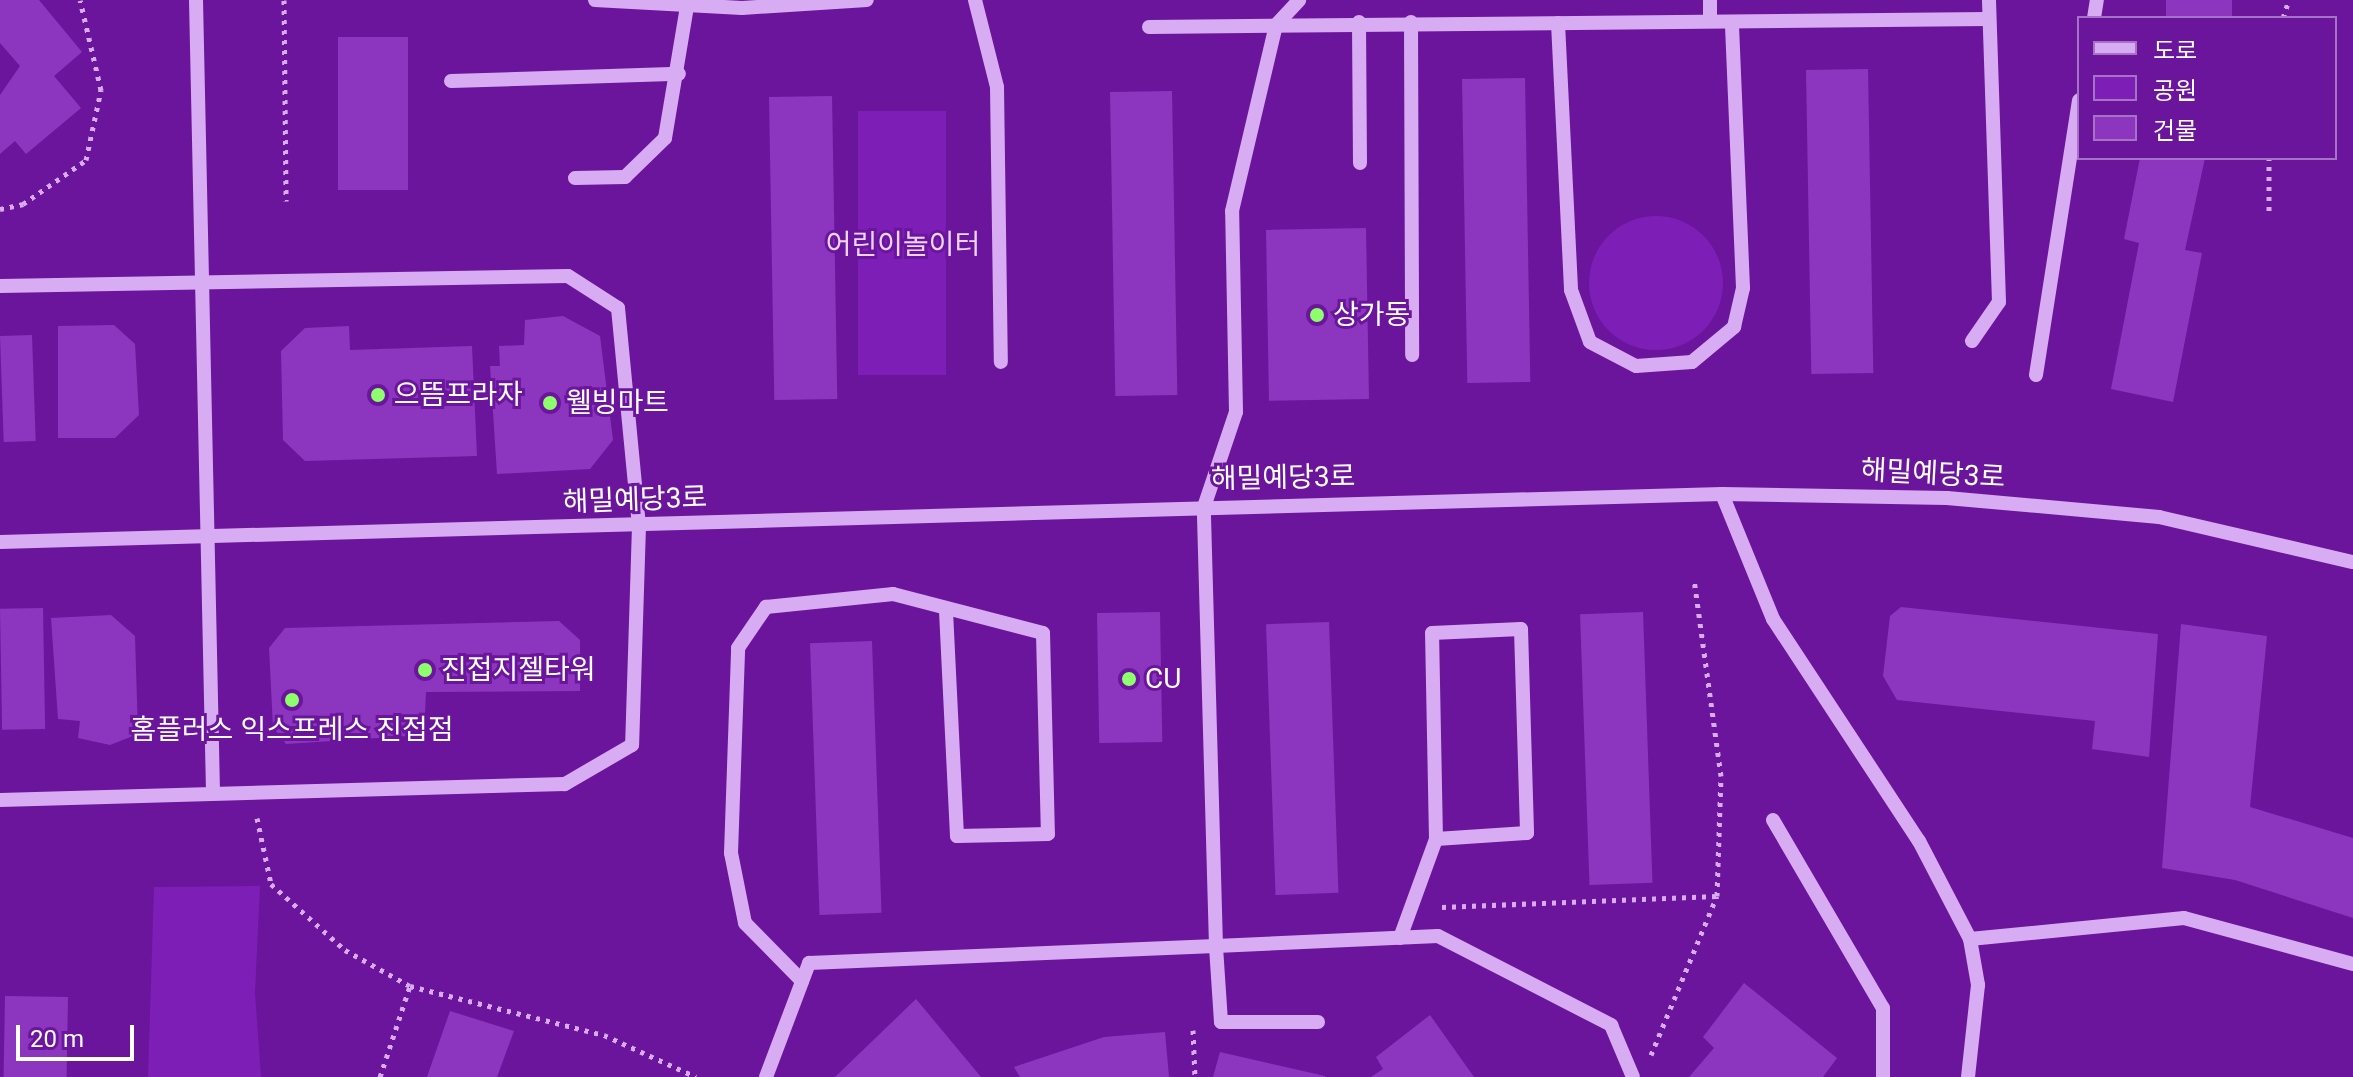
<!DOCTYPE html>
<html>
<head>
<meta charset="utf-8">
<style>
  body { margin:0 }
  #map { position:relative; width:2353px; height:1077px; overflow:hidden; background:#6b159c; font-family:Roboto,"Noto Sans KR",sans-serif }
  div>[style] { position:absolute }
  .green>* { inset:0; background:#7d1eb6; transform-origin:0 0 }
  .round { border-radius:50% }
  .building>* { inset:0; background:#8c36c0; transform-origin:0 0 }
  .path>* { height:5px; margin-top:-2.5px; transform-origin:0; background:repeating-linear-gradient(90deg,#d8acf3 0 4px,transparent 0 10px) }
  .minor>* { height:14px; margin:-7px; padding:0 7px; transform-origin:7px; border-radius:7px; background:#d8acf3 }
  .dots>* { width:22px; height:22px; translate:-50% -50%; box-sizing:border-box; border:4px solid #6b159c; border-radius:50% }
  span { translate:-50% -50%; white-space:nowrap; text-align:center; line-height:1.15; -webkit-text-stroke:6px #6b159c; paint-order:stroke }
  .park-label { font-size:28px; color:#edd4fd }
  .poi-label { font-size:28px; color:#fff }
  .left { translate:0 -50%; text-align:left }
  .street-label { font-size:28px; color:#fff }
  .legend { position:absolute; left:2077px; top:16px; width:260px; height:144px; box-sizing:border-box; background:#6b159c; border:2px solid #a673c4; margin:0; padding:10px 14px; list-style:none; font-size:24px; color:#fff }
  .legend li { display:flex; align-items:center; gap:16px; height:40px }
  .legend b { width:40px; border:2px solid #a673c4 }
  .scale { position:absolute; left:16px; top:1025px; width:118px; height:36px; box-sizing:border-box; border:4px solid #fff; border-top:0; padding-left:10px; font-size:24px; line-height:28px; white-space:nowrap; color:#fff; -webkit-text-stroke:6px #6b159c; paint-order:stroke }
</style>
</head>
<body>
<div id="map">
  <div class="green">
    <i style="left:946px;top:111px;width:264px;height:88px;rotate:90deg"></i>
    <i class="round" style="left:1589px;top:216px;width:134px;height:134px"></i>
    <i style="clip-path:polygon(260px 886px,255px 993px,261px 1077px,148px 1077px,154px 887px)"></i>
  </div>
  <div class="building">
    <i style="clip-path:polygon(0 0,39px 0,82px 52px,54px 76px,81px 108px,26px 154px,15px 141px,0 154px,0 95px,20px 66px,0 43px)"></i>
    <i style="left:2166px;top:0;width:66px;height:18px"></i>
    <i style="left:338px;top:37px;width:70px;height:153px"></i>
    <i style="left:1868px;top:69px;width:304px;height:62px;rotate:89deg"></i>
    <i style="left:1525px;top:78px;width:304px;height:63px;rotate:89deg"></i>
    <i style="left:1172px;top:91px;width:304px;height:62px;rotate:89deg"></i>
    <i style="left:832px;top:96px;width:303px;height:63px;rotate:89deg"></i>
    <i style="clip-path:polygon(2140px 158px,2205px 158px,2185px 250px,2202px 253px,2173px 402px,2111px 389px,2139px 243px,2124px 239px)"></i>
    <i style="left:1366px;top:228px;width:171px;height:100px;rotate:89deg"></i>
    <i style="clip-path:polygon(563px 316px,600px 336px,613px 440px,590px 469px,497px 474px,490px 366px,500px 366px,499px 346px,524px 345px,525px 320px)"></i>
    <i style="clip-path:polygon(114px 325px,135px 344px,139px 415px,115px 438px,58px 438px,58px 326px)"></i>
    <i style="clip-path:polygon(349px 326px,350px 350px,472px 346px,477px 456px,305px 461px,283px 440px,281px 351px,305px 328px)"></i>
    <i style="left:32px;top:335px;width:106px;height:32px;rotate:88deg"></i>
    <i style="clip-path:polygon(1901px 607px,2158px 634px,2149px 757px,2092px 749px,2095px 721px,1897px 700px,1883px 676px,1890px 616px)"></i>
    <i style="left:43px;top:608px;width:121px;height:43px;rotate:89deg"></i>
    <i style="left:1160px;top:612px;width:130px;height:63px;rotate:89deg"></i>
    <i style="left:1643px;top:612px;width:271px;height:63px;rotate:88deg"></i>
    <i style="clip-path:polygon(111px 615px,135px 636px,138px 734px,110px 745px,78px 738px,80px 721px,58px 719px,51px 618px)"></i>
    <i style="clip-path:polygon(559px 621px,580px 640px,580px 691px,426px 692px,424px 735px,286px 744px,273px 727px,269px 648px,285px 628px)"></i>
    <i style="left:1329px;top:622px;width:271px;height:63px;rotate:88deg"></i>
    <i style="clip-path:polygon(2181px 624px,2267px 636px,2250px 807px,2353px 838px,2353px 918px,2235px 880px,2162px 868px)"></i>
    <i style="left:872px;top:641px;width:272px;height:62px;rotate:88deg"></i>
    <i style="clip-path:polygon(1744px 983px,1837px 1058px,1823px 1077px,1689px 1077px,1714px 1048px,1703px 1037px)"></i>
    <i style="left:5px;top:996px;width:63px;height:81px;rotate:1deg"></i>
    <i style="clip-path:polygon(916px 999px,981px 1077px,835px 1077px)"></i>
    <i style="clip-path:polygon(450px 1011px,514px 1031px,497px 1077px,427px 1077px)"></i>
    <i style="clip-path:polygon(1430px 1015px,1474px 1077px,1371px 1077px,1383px 1069px,1376px 1057px)"></i>
    <i style="clip-path:polygon(1165px 1032px,1169px 1077px,1020px 1077px,1014px 1067px,1104px 1037px)"></i>
    <i style="clip-path:polygon(1220px 1052px,1325px 1076px,1325px 1077px,1213px 1077px)"></i>
  </div>
  <div class="path">
    <i style="left:284px;top:0;width:201px;rotate:89.4deg"></i>
    <i style="left:2283px;top:18px;width:19px;rotate:-72deg"></i>
    <i style="left:2335px;top:104px;width:2px"></i>
    <i style="left:0;top:209px;width:24px;rotate:-12deg"></i>
    <i style="left:23px;top:204px;width:77px;rotate:-34.9deg"></i>
    <i style="left:86px;top:160px;width:72px;rotate:-77.9deg"></i>
    <i style="left:101px;top:90px;width:92px;rotate:-103.1deg"></i>
    <i style="left:2269px;top:211px;width:53px;rotate:-90deg"></i>
    <i style="left:257px;top:818px;width:67px;rotate:78deg"></i>
    <i style="left:271px;top:884px;width:99px;rotate:41.7deg"></i>
    <i style="left:345px;top:950px;width:74px;rotate:29deg"></i>
    <i style="left:410px;top:986px;width:200px;rotate:14.2deg"></i>
    <i style="left:604px;top:1035px;width:101px;rotate:24.5deg"></i>
    <i style="left:1442px;top:907px;width:275px;rotate:-2.3deg"></i>
    <i style="left:1193px;top:1030px;width:47px;rotate:87.6deg"></i>
    <i style="left:1651px;top:1055px;width:172px;rotate:-67.5deg"></i>
    <i style="left:1717px;top:896px;width:120px;rotate:-88.1deg"></i>
    <i style="left:1721px;top:776px;width:198px;rotate:-97.8deg"></i>
    <i style="left:380px;top:1077px;width:96px;rotate:-71.8deg"></i>
  </div>
  <div class="minor">
    <i style="left:196px;top:0;width:792px;rotate:88.77deg"></i>
    <i style="left:595px;top:0;width:147px;rotate:3.1deg"></i>
    <i style="left:742px;top:8px;width:125px;rotate:-3.7deg"></i>
    <i style="left:975px;top:0;width:90px;rotate:75.8deg"></i>
    <i style="left:997px;top:87px;width:275px;rotate:89.2deg"></i>
    <i style="left:1710px;top:0;width:20px;rotate:90deg"></i>
    <i style="left:2094px;top:18px;width:18px;rotate:-81deg"></i>
    <i style="left:1359px;top:22px;width:141px;rotate:89.6deg"></i>
    <i style="left:1411px;top:22px;width:333px;rotate:89.8deg"></i>
    <i style="left:1558px;top:23px;width:267px;rotate:87.2deg"></i>
    <i style="left:1571px;top:290px;width:55px;rotate:69.9deg"></i>
    <i style="left:1590px;top:342px;width:52px;rotate:27.6deg"></i>
    <i style="left:1636px;top:366px;width:56px;rotate:-4.1deg"></i>
    <i style="left:1692px;top:362px;width:55px;rotate:-39.8deg"></i>
    <i style="left:1734px;top:327px;width:40px;rotate:-77deg"></i>
    <i style="left:1743px;top:288px;width:266px;rotate:-92.4deg"></i>
    <i style="left:1149px;top:27px;width:840px;rotate:-0.55deg"></i>
    <i style="left:451px;top:81px;width:228px;rotate:-1.8deg"></i>
    <i style="left:575px;top:178px;width:50px;rotate:-1.1deg"></i>
    <i style="left:625px;top:177px;width:56px;rotate:-44.3deg"></i>
    <i style="left:665px;top:138px;width:140px;rotate:-80.5deg"></i>
    <i style="left:0;top:286px;width:568px;rotate:-1.01deg"></i>
    <i style="left:568px;top:276px;width:59px;rotate:32.6deg"></i>
    <i style="left:618px;top:308px;width:219px;rotate:84.5deg"></i>
    <i style="left:639px;top:526px;width:219px;rotate:91.8deg"></i>
    <i style="left:632px;top:745px;width:78px;rotate:149.8deg"></i>
    <i style="left:565px;top:784px;width:565px;rotate:178.38deg"></i>
    <i style="left:1972px;top:341px;width:47px;rotate:-55.3deg"></i>
    <i style="left:1999px;top:302px;width:302px;rotate:-91.9deg"></i>
    <i style="left:2036px;top:375px;width:278px;rotate:-81.1deg"></i>
    <i style="left:1722px;top:494px;width:135px;rotate:67.8deg"></i>
    <i style="left:1773px;top:619px;width:266px;rotate:56.7deg"></i>
    <i style="left:1919px;top:841px;width:110px;rotate:62.5deg"></i>
    <i style="left:1970px;top:939px;width:47px;rotate:80.1deg"></i>
    <i style="left:1978px;top:985px;width:93px;rotate:96.2deg"></i>
    <i style="left:0;top:542px;width:1723px;rotate:-1.6deg"></i>
    <i style="left:1722px;top:494px;width:225px;rotate:1deg"></i>
    <i style="left:1947px;top:498px;width:213px;rotate:5.1deg"></i>
    <i style="left:2159px;top:517px;width:199px;rotate:13.1deg"></i>
    <i style="left:1773px;top:820px;width:218px;rotate:59.7deg"></i>
    <i style="left:1883px;top:1008px;width:69px;rotate:90deg"></i>
    <i style="left:1400px;top:938px;width:105px;rotate:-70deg"></i>
    <i style="left:1436px;top:839px;width:206px;rotate:-91.1deg"></i>
    <i style="left:1432px;top:633px;width:89px;rotate:-2.6deg"></i>
    <i style="left:1521px;top:629px;width:204px;rotate:88.3deg"></i>
    <i style="left:1527px;top:833px;width:91px;rotate:176.2deg"></i>
    <i style="left:1970px;top:939px;width:215px;rotate:-5.6deg"></i>
    <i style="left:2184px;top:918px;width:175px;rotate:15.2deg"></i>
    <i style="left:802px;top:981px;width:81px;rotate:-134.5deg"></i>
    <i style="left:745px;top:923px;width:71px;rotate:-101.3deg"></i>
    <i style="left:731px;top:853px;width:205px;rotate:-88deg"></i>
    <i style="left:738px;top:648px;width:50px;rotate:-55.7deg"></i>
    <i style="left:766px;top:607px;width:128px;rotate:-5.8deg"></i>
    <i style="left:893px;top:594px;width:155px;rotate:14.6deg"></i>
    <i style="left:1043px;top:633px;width:201px;rotate:88.6deg"></i>
    <i style="left:1048px;top:834px;width:91px;rotate:178.7deg"></i>
    <i style="left:957px;top:836px;width:228px;rotate:-92.8deg"></i>
    <i style="left:1318px;top:1022px;width:97px;rotate:180deg"></i>
    <i style="left:1221px;top:1022px;width:76px;rotate:-93.8deg"></i>
    <i style="left:1216px;top:946px;width:222px;rotate:-2.6deg"></i>
    <i style="left:1438px;top:936px;width:195px;rotate:27.2deg"></i>
    <i style="left:1611px;top:1025px;width:56px;rotate:67.1deg"></i>
    <i style="left:766px;top:1077px;width:122px;rotate:-69.3deg"></i>
    <i style="left:809px;top:963px;width:407px;rotate:-2.4deg"></i>
    <i style="left:1216px;top:946px;width:439px;rotate:-91.6deg"></i>
    <i style="left:1204px;top:507px;width:100px;rotate:-71.4deg"></i>
    <i style="left:1236px;top:412px;width:201px;rotate:-91.1deg"></i>
    <i style="left:1232px;top:211px;width:191px;rotate:-76.7deg"></i>
    <i style="left:1276px;top:25px;width:34px;rotate:-47deg"></i>
  </div>
  <div class="dots">
    <i style="left:1317px;top:315px;background:#8dff6d"></i>
    <i style="left:378px;top:395px;background:#8dff6d"></i>
    <i style="left:550px;top:403px;background:#8dff6d"></i>
    <i style="left:425px;top:670px;background:#8dff6d"></i>
    <i style="left:1129px;top:679px;background:#8dff6d"></i>
    <i style="left:292px;top:700px;background:#8dff6d"></i>
  </div>
  <div class="park-label">
    <span style="left:903px;top:245px">어린이놀이터</span>
  </div>
  <div class="poi-label">
    <span class="left" style="left:1333px;top:315px">상가동</span>
    <span class="left" style="left:394px;top:395px">으뜸프라자</span>
    <span class="left" style="left:566px;top:403px">웰빙마트</span>
    <span class="left" style="left:441px;top:670px">진접지젤타워</span>
    <span class="left" style="left:1145px;top:679px">CU</span>
    <span style="left:292px;top:730px">홈플러스 익스프레스 진접점</span>
  </div>
  <div class="street-label">
    <span style="left:1933px;top:474px;rotate:3deg">해밀예당3로</span>
    <span style="left:1283px;top:478px;rotate:-1deg">해밀예당3로</span>
    <span style="left:635px;top:500px;rotate:-2deg">해밀예당3로</span>
  </div>
  <ul class="legend">
  <li><b style="height:10px;background:#d8acf3"></b>도로</li>
  <li><b style="height:22px;background:#7d1eb6"></b>공원</li>
  <li><b style="height:22px;background:#8c36c0"></b>건물</li>
  </ul>
  <div class="scale">20 m</div>
</div>
</body>
</html>
